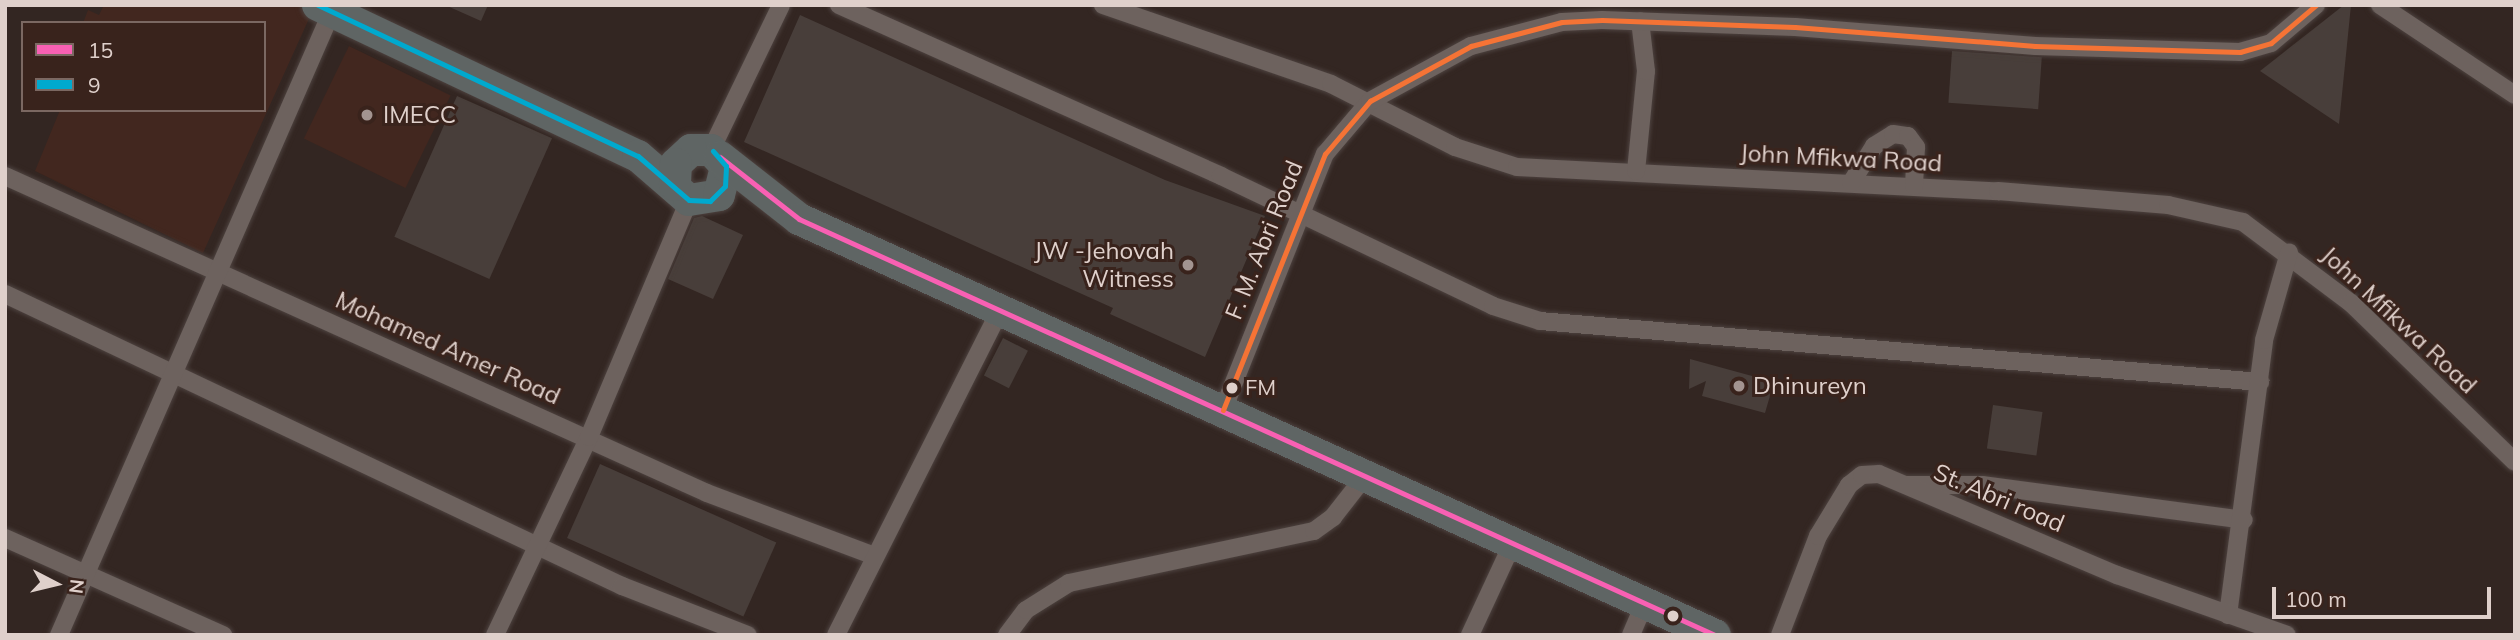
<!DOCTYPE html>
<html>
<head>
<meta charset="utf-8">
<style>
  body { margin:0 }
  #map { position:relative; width:2520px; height:640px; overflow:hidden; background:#332622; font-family:Mulish,sans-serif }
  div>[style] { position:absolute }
  .built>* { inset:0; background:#42271f; transform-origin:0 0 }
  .building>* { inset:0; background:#483e3a; transform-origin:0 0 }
  .roads { filter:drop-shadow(0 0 2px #4d423f) drop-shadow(0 0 2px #4d423f) }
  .street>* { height:18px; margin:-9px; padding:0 9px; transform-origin:9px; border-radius:9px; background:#6d625e }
  .highway>* { height:32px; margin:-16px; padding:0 16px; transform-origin:16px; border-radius:16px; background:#5f6564 }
  .bus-1>* { height:5px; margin:-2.5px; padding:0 2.5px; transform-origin:2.5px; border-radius:2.5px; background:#f860b3 }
  .bus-2>* { height:5px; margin:-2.5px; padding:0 2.5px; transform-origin:2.5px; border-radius:2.5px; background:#00a9ce }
  .bus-3>* { height:5px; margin:-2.5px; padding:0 2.5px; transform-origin:2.5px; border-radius:2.5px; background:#f57335 }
  .dots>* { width:19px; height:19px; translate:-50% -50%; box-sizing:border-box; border:4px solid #39231c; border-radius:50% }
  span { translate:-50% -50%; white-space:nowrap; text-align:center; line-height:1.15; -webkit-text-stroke:6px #39231c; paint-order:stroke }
  .bus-label { font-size:22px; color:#dfd0cb }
  .left { translate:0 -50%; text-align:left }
  .poi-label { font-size:24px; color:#dfd0cb }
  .right { translate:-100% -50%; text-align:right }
  .street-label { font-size:24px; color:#dfd0cb }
  .frame { position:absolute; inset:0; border:7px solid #dfd0cb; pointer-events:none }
  .legend { position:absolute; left:21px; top:21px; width:245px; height:91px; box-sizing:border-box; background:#39231c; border:2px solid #7b6862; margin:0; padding:9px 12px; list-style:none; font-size:21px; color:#dfd0cb }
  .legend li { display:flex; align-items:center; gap:14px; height:35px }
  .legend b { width:35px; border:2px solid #7b6862 }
  .north { position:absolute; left:21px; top:549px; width:70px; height:70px; -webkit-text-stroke:5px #39231c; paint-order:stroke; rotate:97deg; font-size:19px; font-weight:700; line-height:28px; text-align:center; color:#dfd0cb }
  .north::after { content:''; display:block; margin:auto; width:24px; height:32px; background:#dfd0cb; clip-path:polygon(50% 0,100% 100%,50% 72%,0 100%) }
  .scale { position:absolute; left:2272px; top:587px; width:219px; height:32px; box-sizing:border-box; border:4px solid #dfd0cb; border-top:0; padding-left:9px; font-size:21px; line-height:24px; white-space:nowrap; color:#dfd0cb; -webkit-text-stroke:5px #39231c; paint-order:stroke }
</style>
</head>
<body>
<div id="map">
  <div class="built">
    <i style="clip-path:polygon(104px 5px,298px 5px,312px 12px,203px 253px,35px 171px,60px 110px,264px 110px,264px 23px,83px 23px,88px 10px,99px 15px)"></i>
    <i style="left:349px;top:46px;width:113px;height:103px;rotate:26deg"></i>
  </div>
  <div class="building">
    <i style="clip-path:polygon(445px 5px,488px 5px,481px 21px)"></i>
    <i style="clip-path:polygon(2344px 5px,2351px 5px,2339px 124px,2260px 71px)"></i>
    <i style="clip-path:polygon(800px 15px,1165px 180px,1265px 216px,1205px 357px,1110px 314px,1113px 308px,744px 142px)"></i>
    <i style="left:1952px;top:51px;width:90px;height:52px;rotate:4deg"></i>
    <i style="left:457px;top:96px;width:104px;height:154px;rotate:24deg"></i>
    <i style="clip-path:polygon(702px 216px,743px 235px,713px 299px,668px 279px,694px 218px)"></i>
    <i style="left:1003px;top:338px;width:28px;height:42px;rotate:27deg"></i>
    <i style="clip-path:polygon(1690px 359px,1774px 382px,1765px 413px,1702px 396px,1706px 381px,1689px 389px)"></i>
    <i style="left:1993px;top:405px;width:50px;height:44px;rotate:8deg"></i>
    <i style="left:600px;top:464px;width:193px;height:81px;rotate:24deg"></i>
  </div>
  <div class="roads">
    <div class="street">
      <i style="left:839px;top:5px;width:419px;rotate:24.1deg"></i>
      <i style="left:1221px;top:176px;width:301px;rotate:25.5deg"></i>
      <i style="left:1493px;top:306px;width:49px;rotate:17.7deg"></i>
      <i style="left:1540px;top:321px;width:723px;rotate:4.84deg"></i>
      <i style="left:1103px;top:5px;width:241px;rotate:19.1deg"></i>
      <i style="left:1331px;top:84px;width:139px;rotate:26.9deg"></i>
      <i style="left:1455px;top:147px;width:65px;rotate:17.9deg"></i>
      <i style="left:1517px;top:167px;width:482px;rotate:2.9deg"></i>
      <i style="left:1998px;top:191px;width:171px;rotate:4.7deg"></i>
      <i style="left:2168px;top:205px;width:77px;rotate:12.8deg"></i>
      <i style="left:2243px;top:222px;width:135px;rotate:36.9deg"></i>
      <i style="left:2351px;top:303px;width:228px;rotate:44.1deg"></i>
      <i style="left:2380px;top:5px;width:162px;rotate:33.7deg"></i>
      <i style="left:711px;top:150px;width:161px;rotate:-64.2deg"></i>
      <i style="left:1636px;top:171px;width:100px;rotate:-84.3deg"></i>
      <i style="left:1646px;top:71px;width:50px;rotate:-96.8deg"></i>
      <i style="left:5px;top:176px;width:770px;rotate:24.3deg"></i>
      <i style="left:707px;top:493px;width:179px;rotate:20.6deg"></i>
      <i style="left:1851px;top:183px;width:44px;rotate:-58.1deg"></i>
      <i style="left:1874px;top:146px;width:22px;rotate:-32deg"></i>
      <i style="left:1893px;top:134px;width:15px;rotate:8deg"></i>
      <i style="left:1908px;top:136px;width:14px;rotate:54deg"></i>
      <i style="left:1916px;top:147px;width:39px;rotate:93deg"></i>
      <i style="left:5px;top:294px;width:683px;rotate:25.33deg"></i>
      <i style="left:622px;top:586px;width:135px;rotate:21.3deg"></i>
      <i style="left:1223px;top:410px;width:276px;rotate:-68.3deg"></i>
      <i style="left:1325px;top:154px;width:70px;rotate:-49.7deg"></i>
      <i style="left:1370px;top:101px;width:115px;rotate:-28.6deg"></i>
      <i style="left:1471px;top:46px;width:94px;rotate:-14.8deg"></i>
      <i style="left:1562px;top:22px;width:40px;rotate:-2.9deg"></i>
      <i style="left:1602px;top:20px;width:193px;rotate:2.1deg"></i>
      <i style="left:1795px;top:27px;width:241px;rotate:4.5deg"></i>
      <i style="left:2035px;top:46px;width:205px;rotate:1.7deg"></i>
      <i style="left:2240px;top:52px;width:32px;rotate:-16deg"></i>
      <i style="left:2271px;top:43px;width:59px;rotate:-40.2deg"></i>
      <i style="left:1907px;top:485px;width:75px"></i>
      <i style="left:1982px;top:485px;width:264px;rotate:7.6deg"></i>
      <i style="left:5px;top:538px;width:239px;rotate:24deg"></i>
      <i style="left:2228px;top:615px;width:277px;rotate:-82.5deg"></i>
      <i style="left:2264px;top:340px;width:91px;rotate:-74deg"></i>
      <i style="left:59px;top:635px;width:681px;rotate:-66.37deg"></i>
      <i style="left:495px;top:635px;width:219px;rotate:-64.6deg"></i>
      <i style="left:589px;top:437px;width:257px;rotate:-67.1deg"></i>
      <i style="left:836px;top:635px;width:362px;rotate:-63.2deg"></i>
      <i style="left:1007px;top:635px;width:31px;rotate:-53deg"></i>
      <i style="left:1026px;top:610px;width:51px;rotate:-32.1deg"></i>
      <i style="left:1069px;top:583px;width:250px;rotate:-12deg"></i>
      <i style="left:1314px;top:531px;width:24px;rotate:-36deg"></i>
      <i style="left:1333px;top:517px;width:52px;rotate:-52deg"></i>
      <i style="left:1470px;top:635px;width:105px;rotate:-65.1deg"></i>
      <i style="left:1631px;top:635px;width:34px;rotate:-67deg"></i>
      <i style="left:1780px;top:635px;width:106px;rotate:-69deg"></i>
      <i style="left:1818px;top:536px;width:60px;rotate:-58.7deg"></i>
      <i style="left:1849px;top:485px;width:16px;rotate:-38deg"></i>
      <i style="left:1862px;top:475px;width:17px;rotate:-3deg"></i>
      <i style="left:1879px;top:474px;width:259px;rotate:23deg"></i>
      <i style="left:2117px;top:575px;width:180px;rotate:19.4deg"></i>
    </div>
    <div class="highway">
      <i style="left:318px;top:5px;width:354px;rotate:25.3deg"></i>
      <i style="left:638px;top:156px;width:67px;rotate:40.8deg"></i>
      <i style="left:689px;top:200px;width:30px;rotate:-9deg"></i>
      <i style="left:719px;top:195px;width:30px;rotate:-76deg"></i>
      <i style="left:726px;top:166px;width:22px;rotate:-133deg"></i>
      <i style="left:711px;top:150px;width:20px;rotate:180deg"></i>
      <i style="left:691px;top:150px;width:21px;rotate:137deg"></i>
      <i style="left:676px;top:164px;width:21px;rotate:93deg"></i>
      <i style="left:720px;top:157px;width:100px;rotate:38.1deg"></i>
      <i style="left:799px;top:219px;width:1006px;rotate:24.43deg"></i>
    </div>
  </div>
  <div class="bus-1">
    <i style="left:720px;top:157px;width:100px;rotate:38.1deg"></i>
    <i style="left:799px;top:219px;width:1006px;rotate:24.43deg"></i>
  </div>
  <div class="bus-2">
    <i style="left:318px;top:5px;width:354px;rotate:25.3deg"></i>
    <i style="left:638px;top:156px;width:67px;rotate:40.8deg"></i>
    <i style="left:689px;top:200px;width:21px;rotate:3deg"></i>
    <i style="left:710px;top:201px;width:21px;rotate:-45deg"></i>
    <i style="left:725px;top:186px;width:20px;rotate:-87deg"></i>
    <i style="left:726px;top:166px;width:20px;rotate:-131deg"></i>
  </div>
  <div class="bus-3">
    <i style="left:1223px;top:410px;width:276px;rotate:-68.3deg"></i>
    <i style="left:1325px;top:154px;width:70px;rotate:-49.7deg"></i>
    <i style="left:1370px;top:101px;width:115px;rotate:-28.6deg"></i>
    <i style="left:1471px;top:46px;width:94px;rotate:-14.8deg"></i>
    <i style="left:1562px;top:22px;width:40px;rotate:-2.9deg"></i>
    <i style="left:1602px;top:20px;width:193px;rotate:2.1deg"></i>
    <i style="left:1795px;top:27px;width:241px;rotate:4.5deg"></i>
    <i style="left:2035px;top:46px;width:205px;rotate:1.7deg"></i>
    <i style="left:2240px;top:52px;width:32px;rotate:-16deg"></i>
    <i style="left:2271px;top:43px;width:59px;rotate:-40.2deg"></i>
  </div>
  <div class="dots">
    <i style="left:367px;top:115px;background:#a39490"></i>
    <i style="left:1188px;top:265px;background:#a39490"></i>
    <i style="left:1739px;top:386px;background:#a39490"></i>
    <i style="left:1232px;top:388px;background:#dfd0cb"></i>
    <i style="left:1673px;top:616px;background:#dfd0cb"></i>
  </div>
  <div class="bus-label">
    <span class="left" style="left:1245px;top:388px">FM</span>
  </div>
  <div class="poi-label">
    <span class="left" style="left:383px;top:115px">IMECC</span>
    <span class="right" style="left:1174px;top:265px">JW -Jehovah<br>Witness</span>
    <span class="left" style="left:1753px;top:386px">Dhinureyn</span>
  </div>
  <div class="street-label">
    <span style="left:1841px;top:158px;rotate:3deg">John Mfikwa Road</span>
    <span style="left:1264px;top:240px;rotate:-68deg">F. M. Abri Road</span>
    <span style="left:2399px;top:320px;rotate:43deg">John Mfikwa Road</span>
    <span style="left:448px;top:348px;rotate:24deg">Mohamed Amer Road</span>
    <span style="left:1999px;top:498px;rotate:23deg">St. Abri road</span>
  </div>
  <div class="frame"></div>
  <ul class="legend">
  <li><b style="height:9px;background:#f860b3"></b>15</li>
  <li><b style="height:9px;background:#00a9ce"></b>9</li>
  </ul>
  <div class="north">N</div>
  <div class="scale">100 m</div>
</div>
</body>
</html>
